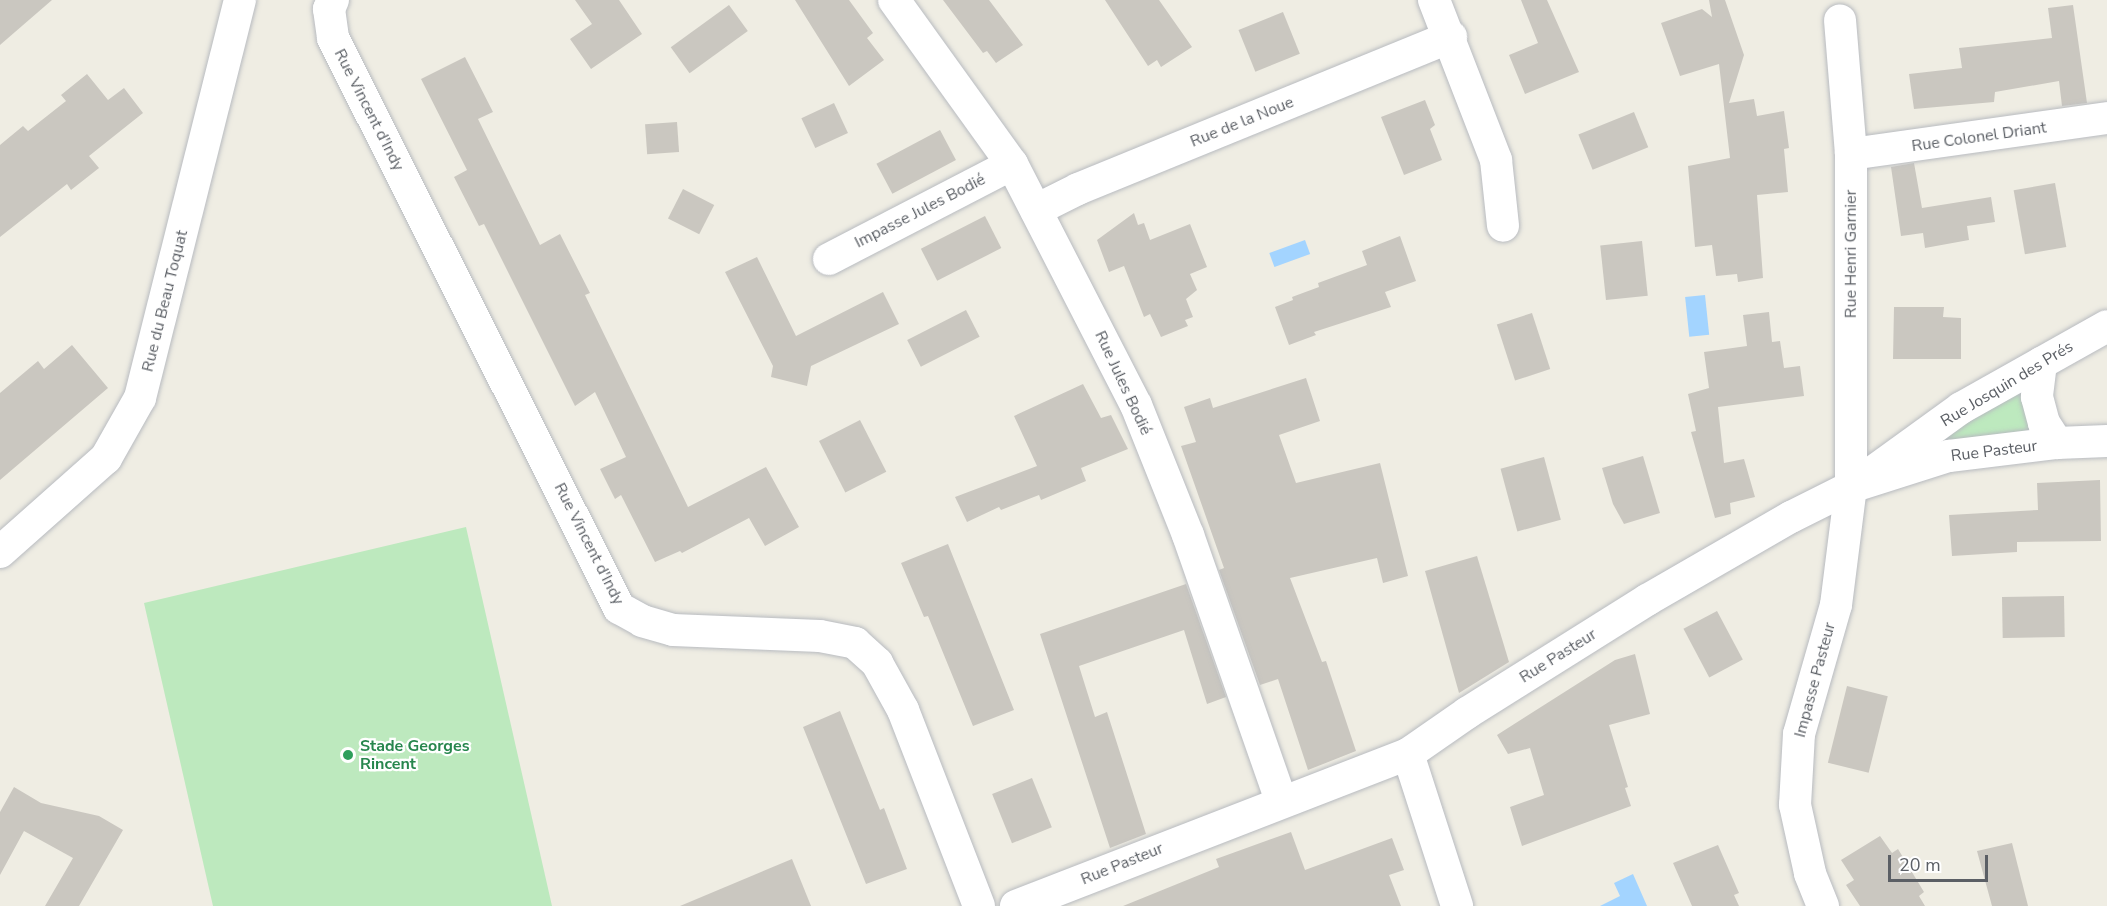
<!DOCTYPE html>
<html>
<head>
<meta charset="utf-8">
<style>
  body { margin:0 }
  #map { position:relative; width:2107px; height:906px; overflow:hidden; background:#efede3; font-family:"Nunito Sans",sans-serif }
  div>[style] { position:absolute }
  .green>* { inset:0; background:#bde9be }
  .water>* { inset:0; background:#a3d4ff; transform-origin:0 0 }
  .building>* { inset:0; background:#cac7c0; transform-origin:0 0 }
  .roads { filter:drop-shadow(0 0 2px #b8bbc0) drop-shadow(0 0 2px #b8bbc0) }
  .minor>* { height:32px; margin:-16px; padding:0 16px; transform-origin:16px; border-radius:16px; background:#fff }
  .dots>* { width:16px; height:16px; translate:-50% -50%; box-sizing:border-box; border:3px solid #fff; border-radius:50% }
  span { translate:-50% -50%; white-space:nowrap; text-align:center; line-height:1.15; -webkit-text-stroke:4.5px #fff; paint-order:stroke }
  .street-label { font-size:16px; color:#5b5f65 }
  .leisure-label { font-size:16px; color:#27864d; font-weight:700 }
  .left { translate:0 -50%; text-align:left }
  .scale { position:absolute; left:1888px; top:855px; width:100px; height:27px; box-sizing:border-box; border:3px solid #5b5f65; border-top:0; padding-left:8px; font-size:18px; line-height:21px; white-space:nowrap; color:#5b5f65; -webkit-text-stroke:4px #fff; paint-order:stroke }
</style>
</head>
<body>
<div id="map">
  <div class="green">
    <i style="clip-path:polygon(2021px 391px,2024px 391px,2037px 431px,1934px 448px,1933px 440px)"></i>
    <i style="clip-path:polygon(466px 527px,552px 906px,213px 906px,144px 603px)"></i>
  </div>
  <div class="water">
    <i style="left:1305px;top:240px;width:15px;height:38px;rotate:70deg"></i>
    <i style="left:1705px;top:295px;width:40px;height:20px;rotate:84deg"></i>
    <i style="clip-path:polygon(1633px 874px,1647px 906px,1600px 906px,1620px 896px,1614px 883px)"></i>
  </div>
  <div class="building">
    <i style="clip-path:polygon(0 0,52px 0,0 45px)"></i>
    <i style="clip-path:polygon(575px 0,619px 0,642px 34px,591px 69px,570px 39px,592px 24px)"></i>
    <i style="clip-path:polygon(795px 0,849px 0,873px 33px,867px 38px,884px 60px,849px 86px)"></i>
    <i style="clip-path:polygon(943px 0,989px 0,1023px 45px,996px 63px,987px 51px,983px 53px)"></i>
    <i style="clip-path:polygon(1105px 0,1159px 0,1192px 47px,1161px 67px,1157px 60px,1148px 66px)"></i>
    <i style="clip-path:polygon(1521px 0,1547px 0,1579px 72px,1525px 94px,1509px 55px,1538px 43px)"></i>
    <i style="clip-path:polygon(1709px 0,1725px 0,1744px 55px,1729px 103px,1754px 99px,1757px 116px,1784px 111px,1789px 148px,1784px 149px,1788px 192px,1757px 195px,1763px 278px,1738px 282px,1737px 274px,1716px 276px,1712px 245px,1695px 247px,1688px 166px,1730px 158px,1719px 64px,1680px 76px,1661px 23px,1702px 9px,1712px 17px)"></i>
    <i style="left:729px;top:5px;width:32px;height:72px;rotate:54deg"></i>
    <i style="clip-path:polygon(2073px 5px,2087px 103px,2062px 106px,2059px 81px,1995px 92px,1994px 102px,1914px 109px,1909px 74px,1962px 68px,1959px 48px,2052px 38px,2048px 8px)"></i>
    <i style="left:1283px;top:12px;width:45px;height:48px;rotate:68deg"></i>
    <i style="clip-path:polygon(465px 57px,493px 112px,478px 119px,540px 245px,560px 234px,590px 293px,585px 295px,688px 507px,766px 467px,799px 527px,765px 546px,749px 518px,682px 553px,680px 551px,655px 562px,621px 495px,615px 499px,600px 469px,626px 457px,595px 392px,575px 406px,484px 224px,479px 226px,454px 177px,467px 170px,421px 79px)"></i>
    <i style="clip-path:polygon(87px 74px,108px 100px,124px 88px,143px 113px,89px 156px,99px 168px,71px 190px,67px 184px,0 237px,0 145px,23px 126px,28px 131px,66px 101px,61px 95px)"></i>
    <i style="clip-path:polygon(1425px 100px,1435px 125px,1430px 129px,1442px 160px,1404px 175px,1381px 117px)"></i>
    <i style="left:834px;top:103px;width:33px;height:36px;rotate:65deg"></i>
    <i style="left:1634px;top:112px;width:38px;height:60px;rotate:68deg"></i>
    <i style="left:677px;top:122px;width:30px;height:32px;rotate:86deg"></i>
    <i style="left:940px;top:130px;width:34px;height:72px;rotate:62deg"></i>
    <i style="clip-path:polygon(1914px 163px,1922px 208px,1991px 197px,1995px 222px,1967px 226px,1969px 240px,1925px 248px,1923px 233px,1901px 236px,1891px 167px)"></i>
    <i style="left:2055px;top:183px;width:65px;height:42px;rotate:80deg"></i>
    <i style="left:683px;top:189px;width:35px;height:33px;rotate:27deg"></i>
    <i style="clip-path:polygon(1134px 213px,1138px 225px,1144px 223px,1150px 240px,1190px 224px,1207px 267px,1190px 274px,1197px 290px,1186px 299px,1193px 317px,1185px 320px,1188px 326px,1161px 337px,1150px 314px,1144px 317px,1124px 266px,1109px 272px,1097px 240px)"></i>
    <i style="left:985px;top:216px;width:36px;height:72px;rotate:63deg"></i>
    <i style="clip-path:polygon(1400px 236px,1416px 281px,1385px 292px,1391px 307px,1314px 332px,1316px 335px,1289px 345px,1275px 307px,1293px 300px,1292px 297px,1319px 287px,1318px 283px,1367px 265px,1362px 251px)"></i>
    <i style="left:1642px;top:241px;width:55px;height:42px;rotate:84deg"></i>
    <i style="clip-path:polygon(757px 257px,796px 336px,883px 292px,899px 324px,811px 366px,807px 386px,771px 377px,773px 366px,725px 272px)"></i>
    <i style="clip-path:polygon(1894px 307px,1944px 307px,1943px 317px,1961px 318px,1961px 359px,1893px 359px)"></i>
    <i style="left:966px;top:310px;width:30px;height:66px;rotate:63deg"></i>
    <i style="clip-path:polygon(1769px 312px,1772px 342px,1780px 341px,1784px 368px,1800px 366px,1804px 396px,1718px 407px,1724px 463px,1744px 459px,1755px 497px,1730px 503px,1731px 514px,1715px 518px,1691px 432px,1696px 431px,1688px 394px,1709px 388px,1704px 352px,1747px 346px,1743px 315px)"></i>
    <i style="left:1532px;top:313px;width:59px;height:37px;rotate:72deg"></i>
    <i style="clip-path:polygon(72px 345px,108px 388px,0 480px,0 393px,38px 361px,44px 369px)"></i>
    <i style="clip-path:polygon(1306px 378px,1320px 421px,1279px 435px,1296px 483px,1380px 463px,1408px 576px,1383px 583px,1377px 558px,1290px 578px,1322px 662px,1326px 661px,1356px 751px,1308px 770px,1278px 679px,1260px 685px,1219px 570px,1224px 568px,1181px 446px,1196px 442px,1184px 407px,1210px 398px,1213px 408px)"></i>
    <i style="clip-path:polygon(1083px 384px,1101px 418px,1111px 415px,1128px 449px,1081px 468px,1086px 481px,1041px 500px,1039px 495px,1001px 510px,999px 507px,967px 522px,955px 497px,1037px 466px,1014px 416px)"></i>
    <i style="left:860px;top:420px;width:58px;height:46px;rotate:63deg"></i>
    <i style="clip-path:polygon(1643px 456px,1660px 513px,1624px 524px,1613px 504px,1602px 468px)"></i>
    <i style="left:1544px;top:457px;width:65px;height:45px;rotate:75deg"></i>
    <i style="clip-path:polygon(2100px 480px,2101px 541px,2017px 542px,2017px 552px,1952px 556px,1949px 515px,2038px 510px,2037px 483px)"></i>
    <i style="clip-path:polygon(948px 544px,1014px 710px,973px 726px,928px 616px,924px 617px,901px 563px)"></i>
    <i style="clip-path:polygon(1477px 556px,1509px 662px,1459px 693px,1425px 571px)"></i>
    <i style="clip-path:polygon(1186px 584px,1226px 697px,1207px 704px,1184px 630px,1079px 666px,1095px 717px,1107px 712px,1146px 834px,1110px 848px,1040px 634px)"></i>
    <i style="left:2064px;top:596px;width:41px;height:62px;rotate:89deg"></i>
    <i style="left:1717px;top:611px;width:55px;height:38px;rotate:62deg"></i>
    <i style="clip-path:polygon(1635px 654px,1650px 714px,1609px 725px,1628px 787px,1625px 788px,1631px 806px,1522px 846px,1510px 807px,1544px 795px,1530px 748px,1508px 754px,1497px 735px,1615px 660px)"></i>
    <i style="left:1847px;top:686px;width:42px;height:79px;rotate:14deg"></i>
    <i style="clip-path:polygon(840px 711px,880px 810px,884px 808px,907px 869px,866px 884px,803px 727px)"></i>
    <i style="left:1032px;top:778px;width:53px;height:43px;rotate:68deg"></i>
    <i style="clip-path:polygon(14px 787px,41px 803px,99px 816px,123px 830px,79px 906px,45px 906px,73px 858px,24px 831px,0 875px,0 812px)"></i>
    <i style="clip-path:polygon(1291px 832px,1305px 870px,1392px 838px,1404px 870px,1389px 875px,1401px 906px,1123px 906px,1219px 867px,1216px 859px)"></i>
    <i style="clip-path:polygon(1880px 836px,1892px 853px,1898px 849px,1924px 892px,1919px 896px,1925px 906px,1860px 906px,1846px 885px,1854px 880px,1841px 860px)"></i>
    <i style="clip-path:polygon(2012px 843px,2028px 906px,1992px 906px,1977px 851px)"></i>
    <i style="clip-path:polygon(1718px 845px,1739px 893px,1734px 895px,1739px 906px,1692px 906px,1673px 863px)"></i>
    <i style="clip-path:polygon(792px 859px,811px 906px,680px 906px)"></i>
  </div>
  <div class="roads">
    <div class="minor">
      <i style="left:333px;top:0;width:10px;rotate:114deg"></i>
      <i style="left:329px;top:9px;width:29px;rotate:82deg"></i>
      <i style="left:333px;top:38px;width:638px;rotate:63.35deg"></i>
      <i style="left:619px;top:608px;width:26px;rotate:29deg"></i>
      <i style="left:642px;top:621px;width:32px;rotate:16deg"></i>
      <i style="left:673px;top:630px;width:147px;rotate:2.3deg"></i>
      <i style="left:820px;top:636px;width:36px;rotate:11deg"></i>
      <i style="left:855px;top:643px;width:30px;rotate:42deg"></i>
      <i style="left:877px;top:663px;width:54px;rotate:61deg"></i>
      <i style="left:903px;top:710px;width:210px;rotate:68.8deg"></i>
      <i style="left:894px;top:0;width:202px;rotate:54.3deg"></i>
      <i style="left:1012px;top:164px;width:271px;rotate:62.8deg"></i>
      <i style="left:1136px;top:405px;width:140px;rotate:68.2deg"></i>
      <i style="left:1188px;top:535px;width:282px;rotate:70.7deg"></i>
      <i style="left:1434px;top:0;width:172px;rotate:68.8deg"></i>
      <i style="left:1496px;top:160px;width:66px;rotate:83.9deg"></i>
      <i style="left:1851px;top:154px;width:259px;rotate:-8deg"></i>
      <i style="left:1036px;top:210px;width:47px;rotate:-26.6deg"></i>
      <i style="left:1078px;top:189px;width:403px;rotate:-22.2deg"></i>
      <i style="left:829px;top:259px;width:206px;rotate:-27.4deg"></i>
      <i style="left:2041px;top:363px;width:34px;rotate:97deg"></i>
      <i style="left:2037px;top:397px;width:27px;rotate:75deg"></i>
      <i style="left:2044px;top:423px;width:24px;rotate:57deg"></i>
      <i style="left:1874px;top:471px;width:107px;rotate:-35.9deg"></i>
      <i style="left:1961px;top:408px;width:167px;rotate:-29.3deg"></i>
      <i style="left:0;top:552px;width:142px;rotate:-41.6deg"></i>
      <i style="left:106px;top:458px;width:69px;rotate:-60.5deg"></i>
      <i style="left:140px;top:398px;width:410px;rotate:-75.9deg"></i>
      <i style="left:1408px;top:754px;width:160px;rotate:72.1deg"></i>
      <i style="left:1016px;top:906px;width:420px;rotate:-21.2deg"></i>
      <i style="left:1408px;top:754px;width:72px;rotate:-34.8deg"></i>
      <i style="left:1467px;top:713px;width:213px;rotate:-32.1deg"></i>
      <i style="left:1647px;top:600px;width:166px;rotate:-30deg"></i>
      <i style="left:1791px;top:517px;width:67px;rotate:-26.6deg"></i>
      <i style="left:1851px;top:487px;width:103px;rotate:-17.6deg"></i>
      <i style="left:1949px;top:456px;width:109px;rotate:-6.9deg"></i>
      <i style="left:2057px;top:443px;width:50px;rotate:-2.3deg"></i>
      <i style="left:1823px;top:906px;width:35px;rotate:-112deg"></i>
      <i style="left:1810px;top:873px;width:70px;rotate:-102.4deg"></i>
      <i style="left:1795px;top:805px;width:71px;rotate:-86.8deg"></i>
      <i style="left:1799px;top:734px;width:134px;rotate:-74deg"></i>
      <i style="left:1836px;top:605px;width:119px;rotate:-82.8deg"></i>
      <i style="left:1851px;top:487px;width:333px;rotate:-90deg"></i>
      <i style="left:1851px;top:154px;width:134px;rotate:-94.7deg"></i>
    </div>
  </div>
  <div class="dots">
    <i style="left:348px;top:755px;background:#2e9e5b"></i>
  </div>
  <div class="street-label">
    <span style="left:369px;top:110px;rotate:63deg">Rue Vincent d'Indy</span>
    <span style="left:1242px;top:122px;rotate:-22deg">Rue de la Noue</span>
    <span style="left:1979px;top:137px;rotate:-8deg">Rue Colonel Driant</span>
    <span style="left:920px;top:211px;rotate:-27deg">Impasse Jules Bodié</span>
    <span style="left:1851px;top:254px;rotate:-90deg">Rue Henri Garnier</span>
    <span style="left:165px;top:301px;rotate:-76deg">Rue du Beau Toquat</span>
    <span style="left:1123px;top:383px;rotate:65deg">Rue Jules Bodié</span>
    <span style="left:2007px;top:384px;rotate:-31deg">Rue Josquin des Prés</span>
    <span style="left:1994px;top:451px;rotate:-7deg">Rue Pasteur</span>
    <span style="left:589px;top:544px;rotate:63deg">Rue Vincent d'Indy</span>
    <span style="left:1558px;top:656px;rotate:-32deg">Rue Pasteur</span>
    <span style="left:1815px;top:680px;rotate:-75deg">Impasse Pasteur</span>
    <span style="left:1122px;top:864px;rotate:-22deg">Rue Pasteur</span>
  </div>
  <div class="leisure-label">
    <span class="left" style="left:360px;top:755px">Stade Georges<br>Rincent</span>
  </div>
  <div class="scale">20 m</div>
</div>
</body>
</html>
